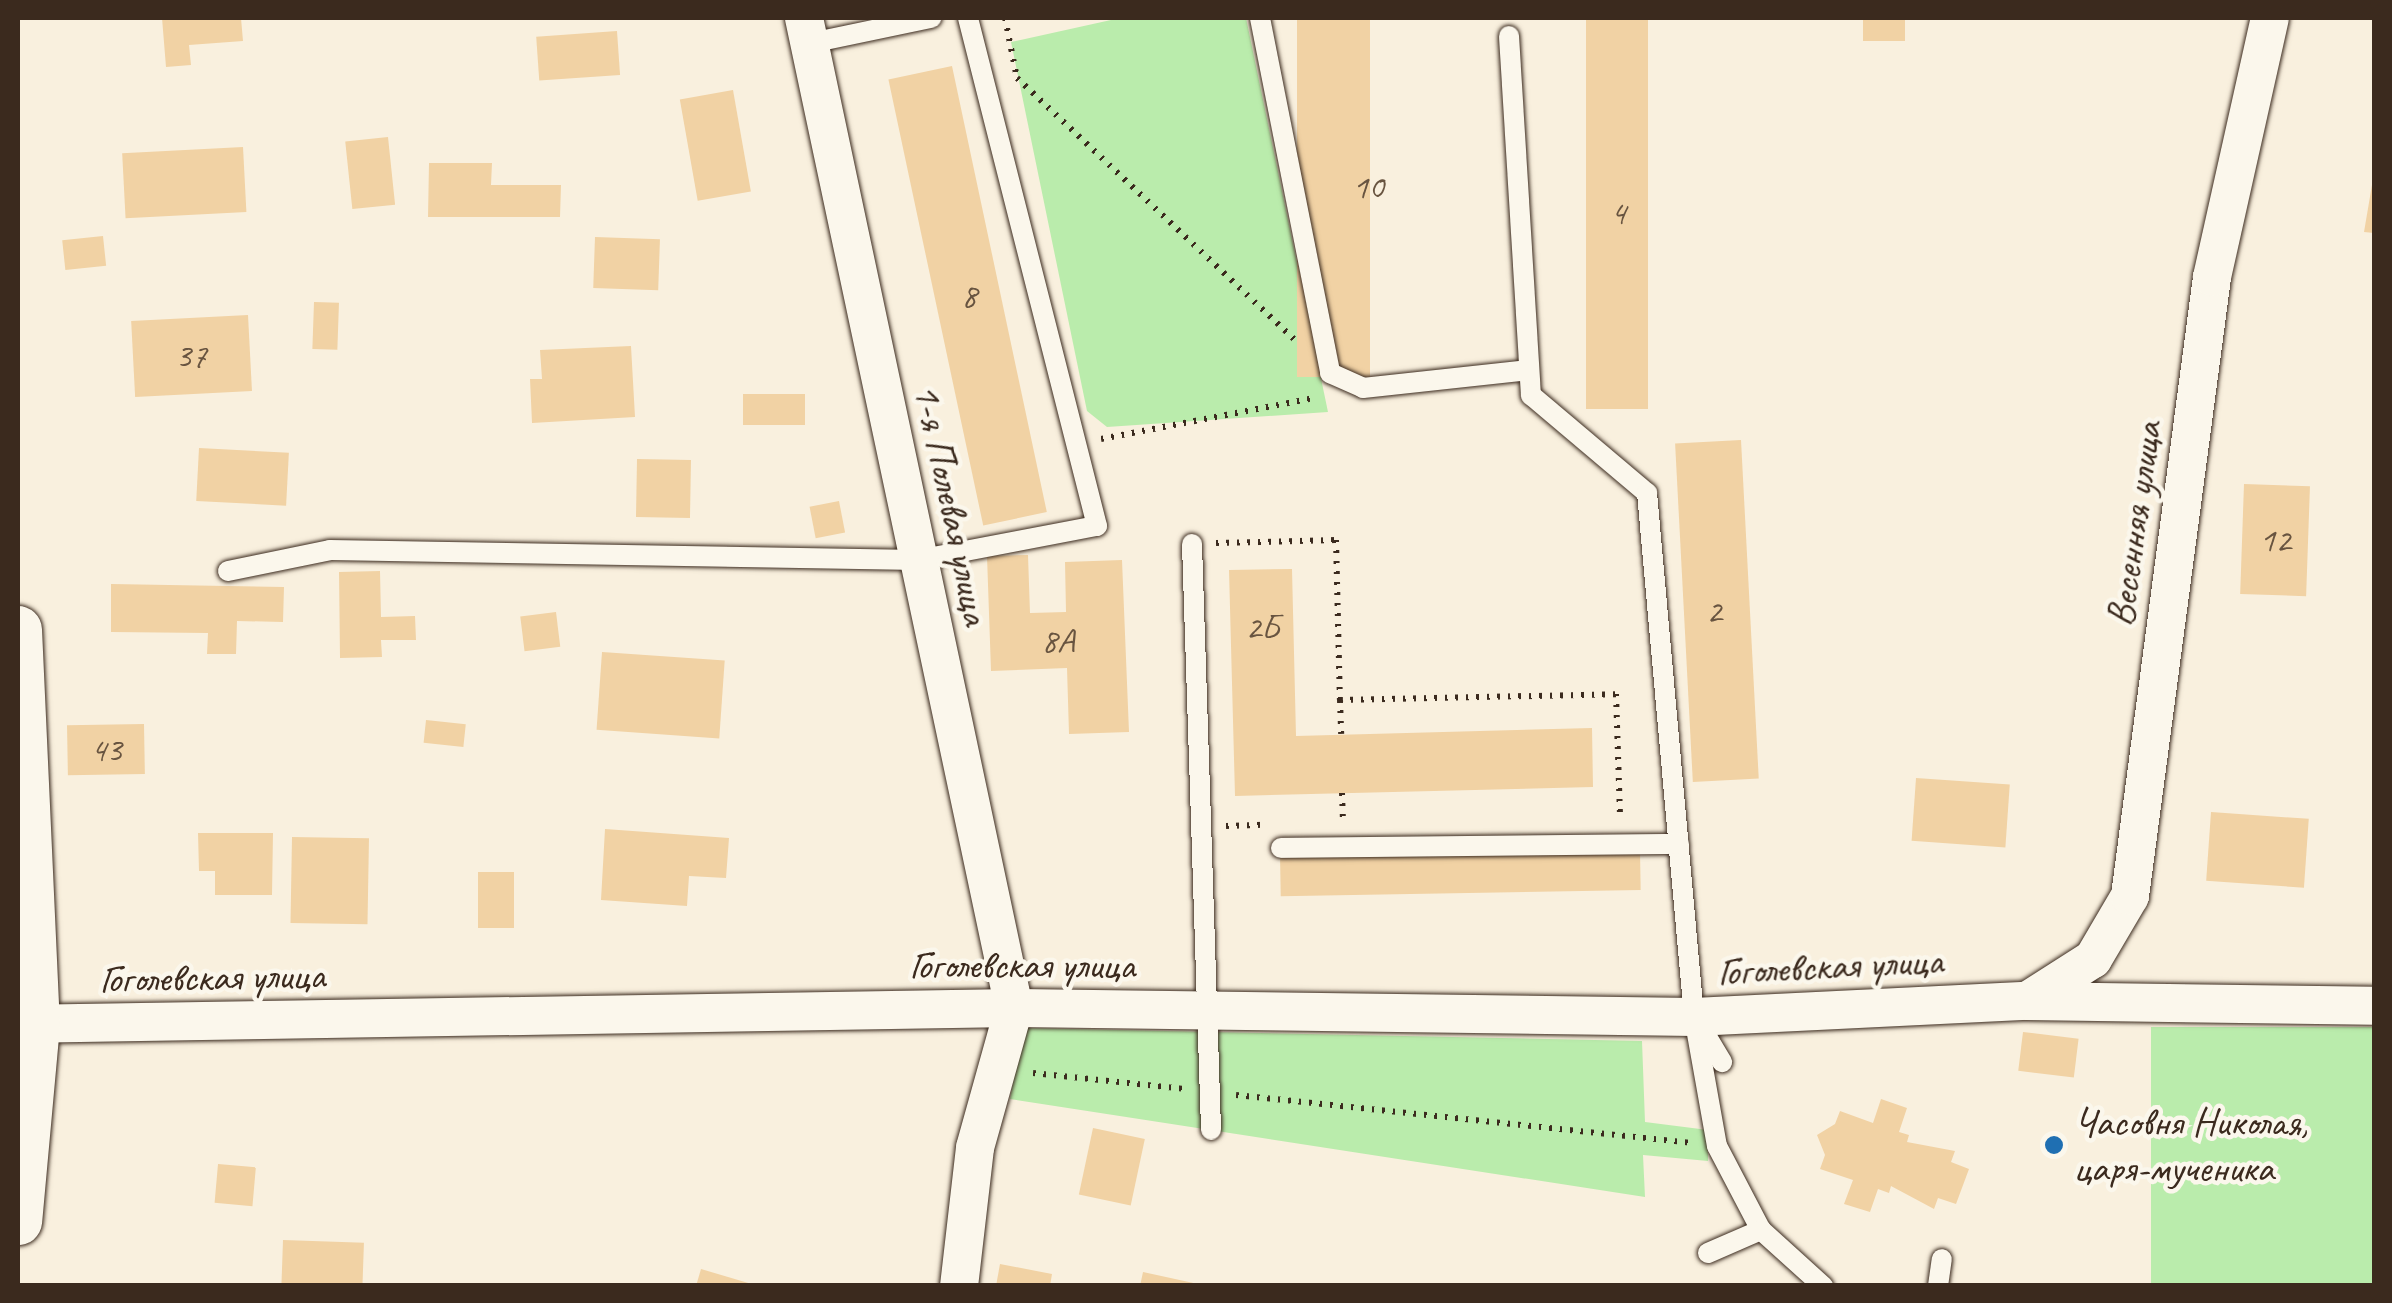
<!DOCTYPE html>
<html>
<head>
<meta charset="utf-8">
<style>
  body { margin:0 }
  #map { position:relative; width:2392px; height:1303px; overflow:hidden; background:#f9f0de; font-family:Caveat,sans-serif }
  div>[style] { position:absolute }
  .green>* { inset:0; background:#baecac; transform-origin:0 0 }
  .building>* { inset:0; background:#f1d2a4; transform-origin:0 0 }
  .round { border-radius:50% }
  .path>* { height:6px; margin-top:-3px; transform-origin:0; background:repeating-linear-gradient(90deg,#3b2a1e 0 2.5px,transparent 0 10.5px) }
  .roads { filter:drop-shadow(0 0 2px #3b2a1e) drop-shadow(0 0 2px #3b2a1e) }
  .service>* { height:20px; margin:-10px; padding:0 10px; transform-origin:10px; border-radius:10px; background:#fbf7ec }
  .minor>* { height:38px; margin:-19px; padding:0 19px; transform-origin:19px; border-radius:19px; background:#fbf7ec }
  .tertiary>* { height:48px; margin:-24px; padding:0 24px; transform-origin:24px; border-radius:24px; background:#fbf7ec }
  .dots>* { width:28px; height:28px; translate:-50% -50%; box-sizing:border-box; border:5px solid #fbf7ec; border-radius:50% }
  span { translate:-50% -50%; white-space:nowrap; text-align:center; line-height:1.15; -webkit-text-stroke:9px #fbf7ec; paint-order:stroke }
  .number-label { font-size:35px; color:#685440 }
  .number-label span { -webkit-text-stroke-width:0 }
  .street-label { font-size:40px; color:#3b2a1e }
  .poi-label { font-size:40px; color:#3b2a1e }
  .left { translate:0 -50%; text-align:left }
  .frame { position:absolute; inset:0; border:20px solid #3b2a1e; pointer-events:none }
</style>
</head>
<body>
<div id="map">
  <div class="green">
    <i style="clip-path:polygon(1120px 18px,1246px 18px,1328px 412px,1107px 427px,1087px 411px,1011px 42px)"></i>
    <i style="left:2374px;top:1027px;width:258px;height:223px;rotate:90deg"></i>
    <i style="clip-path:polygon(1023px 1028px,1642px 1041px,1645px 1122px,1708px 1130px,1708px 1161px,1643px 1155px,1645px 1197px,1010px 1099px)"></i>
  </div>
  <div class="building">
    <i style="clip-path:polygon(162px 18px,241px 18px,243px 41px,189px 45px,191px 65px,166px 67px)"></i>
    <i style="left:1297px;top:18px;width:73px;height:359px"></i>
    <i style="left:1586px;top:18px;width:62px;height:391px"></i>
    <i style="left:1863px;top:18px;width:42px;height:23px"></i>
    <i style="left:617px;top:31px;width:44px;height:81px;rotate:86deg"></i>
    <i style="left:952px;top:66px;width:456px;height:65px;rotate:78deg"></i>
    <i style="left:733px;top:90px;width:103px;height:54px;rotate:80deg"></i>
    <i style="left:388px;top:137px;width:68px;height:43px;rotate:84deg"></i>
    <i style="left:243px;top:147px;width:65px;height:121px;rotate:87deg"></i>
    <i style="clip-path:polygon(429px 163px,492px 163px,491px 185px,561px 185px,560px 217px,428px 217px)"></i>
    <i style="clip-path:polygon(2374px 173px,2374px 233px,2364px 232px)"></i>
    <i style="left:103px;top:236px;width:30px;height:41px;rotate:84deg"></i>
    <i style="left:595px;top:237px;width:65px;height:51px;rotate:2deg"></i>
    <i style="left:314px;top:302px;width:25px;height:47px;rotate:2deg"></i>
    <i style="left:248px;top:315px;width:76px;height:117px;rotate:87deg"></i>
    <i style="clip-path:polygon(631px 346px,635px 417px,532px 423px,530px 379px,542px 379px,540px 350px)"></i>
    <i style="left:743px;top:394px;width:62px;height:31px"></i>
    <i style="left:1741px;top:440px;width:339px;height:66px;rotate:87deg"></i>
    <i style="left:199px;top:448px;width:90px;height:53px;rotate:3deg"></i>
    <i style="left:637px;top:459px;width:54px;height:58px;rotate:1deg"></i>
    <i style="left:2244px;top:484px;width:66px;height:110px;rotate:2deg"></i>
    <i style="left:839px;top:501px;width:32px;height:30px;rotate:79deg"></i>
    <i style="clip-path:polygon(1028px 555px,1030px 613px,1066px 612px,1065px 562px,1122px 560px,1129px 732px,1069px 734px,1067px 668px,991px 671px,987px 556px)"></i>
    <i style="clip-path:polygon(1292px 569px,1296px 736px,1592px 728px,1593px 787px,1235px 796px,1229px 570px)"></i>
    <i style="clip-path:polygon(380px 571px,381px 617px,415px 616px,416px 640px,381px 640px,382px 657px,340px 658px,339px 572px)"></i>
    <i style="clip-path:polygon(111px 584px,284px 587px,283px 622px,237px 621px,236px 654px,207px 654px,208px 633px,111px 632px)"></i>
    <i style="left:556px;top:612px;width:35px;height:36px;rotate:83deg"></i>
    <i style="left:602px;top:652px;width:123px;height:78px;rotate:4deg"></i>
    <i style="left:426px;top:720px;width:40px;height:23px;rotate:6deg"></i>
    <i style="left:144px;top:724px;width:50px;height:77px;rotate:89deg"></i>
    <i style="left:1916px;top:778px;width:94px;height:63px;rotate:4deg"></i>
    <i style="left:2211px;top:812px;width:98px;height:69px;rotate:4deg"></i>
    <i style="clip-path:polygon(605px 829px,729px 838px,726px 878px,689px 876px,687px 906px,601px 900px)"></i>
    <i style="clip-path:polygon(198px 833px,273px 833px,272px 895px,215px 895px,215px 871px,199px 871px)"></i>
    <i style="left:292px;top:837px;width:77px;height:86px;rotate:1deg"></i>
    <i style="left:1640px;top:851px;width:39px;height:360px;rotate:89deg"></i>
    <i style="left:478px;top:872px;width:36px;height:56px"></i>
    <i style="left:2023px;top:1032px;width:56px;height:39px;rotate:7deg"></i>
    <i style="clip-path:polygon(1881px 1099px,1907px 1108px,1899px 1132px,1909px 1135px,1907px 1142px,1955px 1151px,1951px 1162px,1969px 1169px,1956px 1204px,1938px 1198px,1934px 1209px,1891px 1186px,1889px 1193px,1878px 1189px,1870px 1212px,1844px 1204px,1853px 1180px,1820px 1169px,1825px 1155px,1817px 1135px,1835px 1124px,1840px 1111px,1873px 1123px)"></i>
    <i style="left:1093px;top:1128px;width:53px;height:68px;rotate:12deg"></i>
    <i class="round" style="left:2046px;top:1137px;width:16px;height:16px"></i>
    <i style="left:218px;top:1164px;width:38px;height:39px;rotate:5deg"></i>
    <i style="left:283px;top:1240px;width:81px;height:46px;rotate:2deg"></i>
    <i style="clip-path:polygon(1000px 1264px,1052px 1274px,1050px 1286px,996px 1286px)"></i>
    <i style="clip-path:polygon(701px 1269px,755px 1285px,755px 1286px,696px 1286px)"></i>
    <i style="clip-path:polygon(1143px 1272px,1198px 1284px,1198px 1286px,1140px 1286px)"></i>
  </div>
  <div class="path">
    <i style="left:1005px;top:18px;width:61px;rotate:78.7deg"></i>
    <i style="left:1017px;top:78px;width:382px;rotate:43.3deg"></i>
    <i style="left:1101px;top:439px;width:217px;rotate:-10.9deg"></i>
    <i style="left:1216px;top:543px;width:120px;rotate:-1.4deg"></i>
    <i style="left:1336px;top:540px;width:160px;rotate:88.6deg"></i>
    <i style="left:1340px;top:700px;width:276px;rotate:-1.2deg"></i>
    <i style="left:1616px;top:694px;width:123px;rotate:88.1deg"></i>
    <i style="left:1340px;top:700px;width:34px;rotate:88deg"></i>
    <i style="left:1342px;top:793px;width:29px;rotate:88deg"></i>
    <i style="left:1226px;top:826px;width:38px;rotate:-2deg"></i>
    <i style="left:1033px;top:1073px;width:152px;rotate:6deg"></i>
    <i style="left:1236px;top:1095px;width:458px;rotate:6deg"></i>
  </div>
  <div class="roads">
    <div class="service">
      <i style="left:1260px;top:18px;width:362px;rotate:78.8deg"></i>
      <i style="left:1330px;top:373px;width:36px;rotate:24deg"></i>
      <i style="left:1363px;top:388px;width:167px;rotate:-6.2deg"></i>
      <i style="left:1509px;top:36px;width:360px;rotate:86.5deg"></i>
      <i style="left:1531px;top:395px;width:152px;rotate:40.2deg"></i>
      <i style="left:1647px;top:493px;width:526px;rotate:84.87deg"></i>
      <i style="left:1694px;top:1017px;width:131px;rotate:79.9deg"></i>
      <i style="left:1717px;top:1146px;width:95px;rotate:62.4deg"></i>
      <i style="left:1761px;top:1230px;width:84px;rotate:42.1deg"></i>
      <i style="left:811px;top:43px;width:123px;rotate:-11.8deg"></i>
      <i style="left:1192px;top:544px;width:586px;rotate:88.14deg"></i>
      <i style="left:228px;top:571px;width:104px;rotate:-11.6deg"></i>
      <i style="left:330px;top:550px;width:588px;rotate:0.97deg"></i>
      <i style="left:918px;top:560px;width:182px;rotate:-10.8deg"></i>
      <i style="left:1097px;top:526px;width:524px;rotate:-104.25deg"></i>
      <i style="left:1281px;top:848px;width:398px;rotate:-0.6deg"></i>
      <i style="left:1701px;top:1027px;width:41px;rotate:59deg"></i>
      <i style="left:1708px;top:1253px;width:58px;rotate:-23.5deg"></i>
      <i style="left:1938px;top:1286px;width:27px;rotate:-82deg"></i>
    </div>
    <div class="minor">
      <i style="left:804px;top:18px;width:1012px;rotate:78.02deg"></i>
      <i style="left:1014px;top:1008px;width:145px;rotate:105.6deg"></i>
      <i style="left:975px;top:1148px;width:139px;rotate:96.6deg"></i>
      <i style="left:2027px;top:1001px;width:78px;rotate:-32.5deg"></i>
      <i style="left:2093px;top:959px;width:73px;rotate:-59.6deg"></i>
      <i style="left:2130px;top:896px;width:624px;rotate:-82.45deg"></i>
      <i style="left:2212px;top:277px;width:265px;rotate:-77.4deg"></i>
      <i style="left:18px;top:1024px;width:996px;rotate:-0.92deg"></i>
      <i style="left:1014px;top:1008px;width:680px;rotate:0.76deg"></i>
      <i style="left:1694px;top:1017px;width:333px;rotate:-2.8deg"></i>
      <i style="left:2027px;top:1001px;width:347px;rotate:0.8deg"></i>
    </div>
    <div class="tertiary">
      <i style="left:18px;top:630px;width:395px;rotate:87.4deg"></i>
      <i style="left:36px;top:1025px;width:197px;rotate:95.2deg"></i>
    </div>
  </div>
  <div class="dots">
    <i style="left:2054px;top:1145px;background:#1f6fb2"></i>
  </div>
  <div class="number-label">
    <span style="left:1368px;top:187px">10</span>
    <span style="left:1618px;top:213px">4</span>
    <span style="left:969px;top:296px">8</span>
    <span style="left:191px;top:356px">37</span>
    <span style="left:2275px;top:540px">12</span>
    <span style="left:1714px;top:611px">2</span>
    <span style="left:1262px;top:627px">2Б</span>
    <span style="left:1058px;top:641px">8А</span>
    <span style="left:106px;top:750px">43</span>
  </div>
  <div class="street-label">
    <span style="left:952px;top:504px;rotate:78deg">1-я Полевая улица</span>
    <span style="left:2134px;top:524px;rotate:-82deg">Весенняя улица</span>
    <span style="left:1022px;top:965px">Гоголевская улица</span>
    <span style="left:1830px;top:966px;rotate:-3deg">Гоголевская улица</span>
    <span style="left:212px;top:977px;rotate:-1deg">Гоголевская улица</span>
  </div>
  <div class="poi-label">
    <span class="left" style="left:2074px;top:1145px">Часовня Николая,<br>царя-мученика</span>
  </div>
  <div class="frame"></div>
</div>
</body>
</html>
